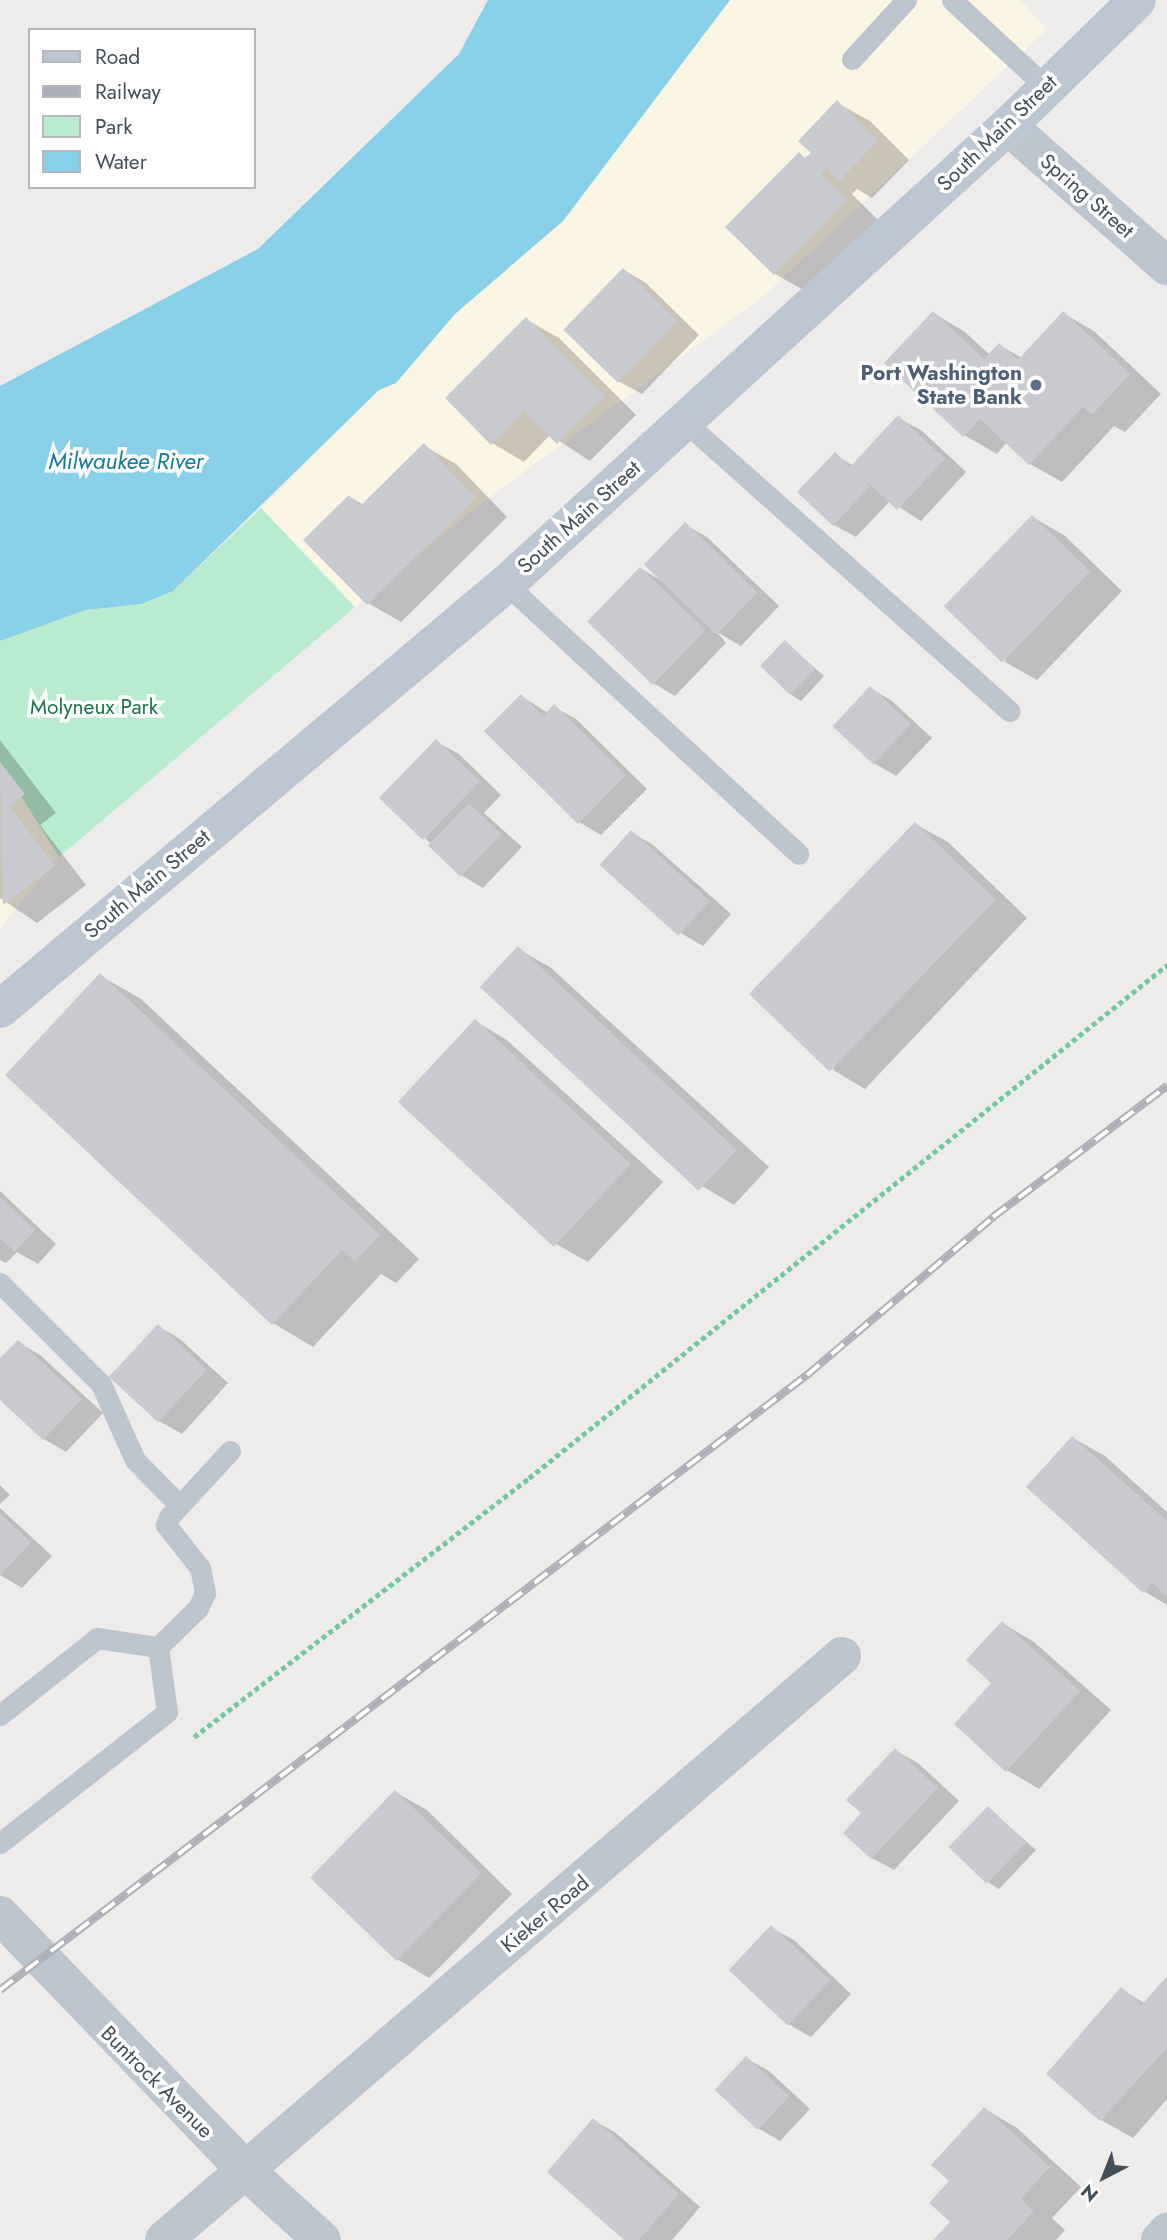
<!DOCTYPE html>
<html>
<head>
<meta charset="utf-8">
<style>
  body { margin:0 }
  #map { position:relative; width:1167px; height:2240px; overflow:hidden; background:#eeebeb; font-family:Jost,sans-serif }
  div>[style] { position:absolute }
  .commercial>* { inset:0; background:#faf4e3 }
  .green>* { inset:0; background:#b9eccf }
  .water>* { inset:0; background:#87d0e8 }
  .shadow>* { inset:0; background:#0003 }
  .building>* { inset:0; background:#c8cad0; transform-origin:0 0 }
  .path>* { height:4.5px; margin-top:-2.25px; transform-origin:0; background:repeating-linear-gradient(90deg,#72c8a1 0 5px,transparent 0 8.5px) }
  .service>* { height:21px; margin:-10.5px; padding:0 10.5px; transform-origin:10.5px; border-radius:10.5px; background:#bcc5ce }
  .minor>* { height:38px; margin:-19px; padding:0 19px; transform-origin:19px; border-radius:19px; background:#bcc5ce }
  .tertiary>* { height:38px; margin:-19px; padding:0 19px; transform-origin:19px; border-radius:19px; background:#bcc5ce }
  .secondary>* { height:38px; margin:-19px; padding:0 19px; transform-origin:19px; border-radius:19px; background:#bcc6d2 }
  .rail>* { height:8px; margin-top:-4px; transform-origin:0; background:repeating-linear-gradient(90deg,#fff 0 16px,#adb0b6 0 32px); box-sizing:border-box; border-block:2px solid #adb0b6 }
  .dots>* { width:19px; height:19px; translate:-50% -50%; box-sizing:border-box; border:4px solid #fff; border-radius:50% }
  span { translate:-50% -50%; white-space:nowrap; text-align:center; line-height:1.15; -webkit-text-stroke:7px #fff; paint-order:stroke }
  .street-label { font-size:21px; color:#444e58 }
  .service-label { font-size:21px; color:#4e5e75; font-weight:700 }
  .right { translate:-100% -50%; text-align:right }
  .park-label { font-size:21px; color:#19754b }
  .water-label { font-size:23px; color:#107b9f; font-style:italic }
  .legend { position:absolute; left:28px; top:28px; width:228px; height:161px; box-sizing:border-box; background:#fff; border:2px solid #b4b8bc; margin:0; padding:9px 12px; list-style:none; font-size:21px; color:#444e58 }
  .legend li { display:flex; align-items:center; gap:14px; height:35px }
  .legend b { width:35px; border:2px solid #b4b8bc }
  .north { position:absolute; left:1069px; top:2142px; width:70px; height:70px; -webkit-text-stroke:5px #fff; paint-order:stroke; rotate:222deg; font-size:19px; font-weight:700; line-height:28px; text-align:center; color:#444e58 }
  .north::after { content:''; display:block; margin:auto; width:24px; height:32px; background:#444e58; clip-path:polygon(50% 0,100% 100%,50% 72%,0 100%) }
</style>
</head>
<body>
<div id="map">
  <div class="commercial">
    <i style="clip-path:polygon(730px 0,1020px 0,1047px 29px,765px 295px,479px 505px,355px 607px,261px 508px,379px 390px,396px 383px,455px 314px,563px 221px)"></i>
    <i style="clip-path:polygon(0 762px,59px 857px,0 928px)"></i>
  </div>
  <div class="green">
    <i style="clip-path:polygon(261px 508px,355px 607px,59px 857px,0 762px,0 641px,86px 610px,142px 604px,173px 591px)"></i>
  </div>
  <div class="water">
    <i style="clip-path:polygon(488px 0,730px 0,563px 221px,455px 314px,396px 383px,379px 390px,173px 591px,142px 604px,86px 610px,0 641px,0 386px,258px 249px,459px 54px)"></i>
  </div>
  <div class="shadow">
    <i style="clip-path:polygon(837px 103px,870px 121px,909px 160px,872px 198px,857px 189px,852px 194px,878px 220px,807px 292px,775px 274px,799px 154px,807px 159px,813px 153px)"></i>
    <i style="clip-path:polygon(624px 270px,646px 283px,699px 335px,642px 394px,620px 382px,566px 330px)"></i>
    <i style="clip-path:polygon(933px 313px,965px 332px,990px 355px,999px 345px,1022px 358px,1063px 313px,1095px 332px,1161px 394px,1125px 432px,1114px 426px,1062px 482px,1030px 464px,1007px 442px,997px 454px,964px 435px)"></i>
    <i style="clip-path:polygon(527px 320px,559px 338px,636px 415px,590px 461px,550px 435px,524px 462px,492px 443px)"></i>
    <i style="clip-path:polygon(898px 418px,921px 430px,966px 472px,921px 521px,890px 501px,856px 537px,834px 525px,835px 455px,854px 466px)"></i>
    <i style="clip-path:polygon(424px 446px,456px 464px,507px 517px,401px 622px,368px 603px,350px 497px,364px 505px)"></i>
    <i style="clip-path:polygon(1032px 517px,1064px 535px,1122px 591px,1037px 680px,1005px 662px)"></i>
    <i style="clip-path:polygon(685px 525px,707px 537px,779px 606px,741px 646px,717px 632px,726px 643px,675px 696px,653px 683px,641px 569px,664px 582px)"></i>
    <i style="clip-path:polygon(785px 642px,824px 676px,801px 701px,790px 694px)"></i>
    <i style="clip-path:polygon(870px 688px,892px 701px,932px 738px,896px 776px,874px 763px)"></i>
    <i style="clip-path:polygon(521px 696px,548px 713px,554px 707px,576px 719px,647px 789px,601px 835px,579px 822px)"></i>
    <i style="clip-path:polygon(0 740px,56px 813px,40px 825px,86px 885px,37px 923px,0 898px)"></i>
    <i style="clip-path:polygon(437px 742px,459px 754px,501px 795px,484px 813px,522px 847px,483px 888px,461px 875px,426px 839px)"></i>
    <i style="clip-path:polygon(915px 824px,948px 842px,1027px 918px,865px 1089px,833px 1070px)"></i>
    <i style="clip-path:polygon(631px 832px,653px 845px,731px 914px,703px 946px,681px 933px)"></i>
    <i style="clip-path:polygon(518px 949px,550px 967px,769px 1167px,734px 1205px,702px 1186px)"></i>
    <i style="clip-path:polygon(101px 976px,141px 999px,419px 1259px,396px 1283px,381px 1274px,313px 1347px,273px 1323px)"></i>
    <i style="clip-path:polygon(475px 1021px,507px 1040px,663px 1182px,588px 1262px,556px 1244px,401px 1101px)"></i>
    <i style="clip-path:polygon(0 1191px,56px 1244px,38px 1264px,17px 1252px,6px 1263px,0 1260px)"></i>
    <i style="clip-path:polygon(158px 1326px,180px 1339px,228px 1383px,182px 1434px,159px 1421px)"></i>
    <i style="clip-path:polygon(18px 1342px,40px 1355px,103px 1413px,66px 1452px,44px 1439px,0 1398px,0 1361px)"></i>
    <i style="clip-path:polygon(1073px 1438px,1105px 1456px,1167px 1512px,1167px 1605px,1144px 1591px)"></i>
    <i style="clip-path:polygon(0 1485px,10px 1495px,0 1504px)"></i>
    <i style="clip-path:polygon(0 1508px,52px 1556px,22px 1588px,0 1575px)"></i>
    <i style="clip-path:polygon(1002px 1623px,1034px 1642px,1111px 1710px,1039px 1789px,1007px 1770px,994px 1683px)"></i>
    <i style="clip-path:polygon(896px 1751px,918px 1763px,959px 1801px,894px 1870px,872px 1858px,863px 1813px)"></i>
    <i style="clip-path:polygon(395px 1792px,427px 1810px,512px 1894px,429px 1978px,397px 1959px,312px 1876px)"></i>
    <i style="clip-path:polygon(988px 1808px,1036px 1850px,999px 1889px,989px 1883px)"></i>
    <i style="clip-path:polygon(771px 1928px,794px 1940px,851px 1994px,811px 2037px,788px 2024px)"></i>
    <i style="clip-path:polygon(1167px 1979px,1167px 2099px,1133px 2138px,1101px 2120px,1121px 1989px,1146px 2004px)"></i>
    <i style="clip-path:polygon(746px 2058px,769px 2071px,810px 2109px,780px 2141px,758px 2128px)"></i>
    <i style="clip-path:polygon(985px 2109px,1017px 2128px,1081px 2187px,1052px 2218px,1065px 2230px,1056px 2240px,936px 2240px,952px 2222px,951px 2181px)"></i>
    <i style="clip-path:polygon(594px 2121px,616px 2133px,700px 2207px,672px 2240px,627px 2240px)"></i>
  </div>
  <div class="building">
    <i style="clip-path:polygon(837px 100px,878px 141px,839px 181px,827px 168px,821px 174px,847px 200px,774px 275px,725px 227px,799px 152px,805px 158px,811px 153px,798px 141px)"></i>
    <i style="left:623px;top:268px;width:76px;height:86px;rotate:44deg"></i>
    <i style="clip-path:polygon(933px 311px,984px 359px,999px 343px,1018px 360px,1063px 311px,1130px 374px,1092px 415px,1083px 407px,1029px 465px,980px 419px,963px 437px,884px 363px)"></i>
    <i style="clip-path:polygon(526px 317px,605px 396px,557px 444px,524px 411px,491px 445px,445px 398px)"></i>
    <i style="clip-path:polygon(898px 415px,945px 459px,897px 510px,860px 475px,870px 486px,833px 526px,797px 492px,835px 452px,850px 467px)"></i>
    <i style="clip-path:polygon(424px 443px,476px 498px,367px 605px,303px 540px,349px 495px,360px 506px)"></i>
    <i style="left:1032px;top:515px;width:81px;height:127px;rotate:44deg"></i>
    <i style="left:685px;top:522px;width:101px;height:59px;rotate:44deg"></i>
    <i style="left:640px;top:567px;width:91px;height:76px;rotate:44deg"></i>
    <i style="left:785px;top:640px;width:42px;height:36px;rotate:44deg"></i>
    <i style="left:870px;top:686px;width:56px;height:55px;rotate:43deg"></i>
    <i style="clip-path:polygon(521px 694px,543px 716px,554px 704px,626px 775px,578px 824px,484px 731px)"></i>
    <i style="left:436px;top:739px;width:61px;height:82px;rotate:44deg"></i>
    <i style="clip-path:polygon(0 762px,25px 794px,9px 806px,55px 866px,3px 905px)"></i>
    <i style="left:469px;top:803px;width:45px;height:59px;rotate:44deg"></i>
    <i style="left:915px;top:822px;width:112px;height:239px;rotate:44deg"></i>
    <i style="left:631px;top:830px;width:106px;height:47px;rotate:42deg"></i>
    <i style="left:518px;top:946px;width:299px;height:56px;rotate:43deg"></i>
    <i style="clip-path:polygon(100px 973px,380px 1235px,355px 1261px,342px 1250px,272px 1325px,5px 1075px)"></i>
    <i style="left:475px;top:1019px;width:213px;height:113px;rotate:43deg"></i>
    <i style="clip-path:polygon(0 1197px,35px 1230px,15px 1252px,0 1238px)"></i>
    <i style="left:158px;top:1324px;width:67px;height:72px;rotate:43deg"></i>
    <i style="clip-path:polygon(18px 1340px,82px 1399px,43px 1440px,0 1400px,0 1358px)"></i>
    <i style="clip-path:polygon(1072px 1436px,1167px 1521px,1167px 1596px,1152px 1583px,1143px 1593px,1026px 1487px)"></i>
    <i style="clip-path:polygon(0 1513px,31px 1543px,0 1575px)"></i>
    <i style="clip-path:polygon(1002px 1621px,1080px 1691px,1006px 1772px,954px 1724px,991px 1683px,966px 1660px)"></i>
    <i style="clip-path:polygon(895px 1748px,938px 1788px,871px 1859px,843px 1833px,861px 1813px,846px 1800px)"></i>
    <i style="left:395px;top:1790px;width:120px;height:122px;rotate:44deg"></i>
    <i style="left:988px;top:1806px;width:53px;height:57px;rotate:44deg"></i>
    <i style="left:771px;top:1925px;width:81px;height:62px;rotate:43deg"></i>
    <i style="clip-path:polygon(1167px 1976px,1167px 2048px,1100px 2121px,1046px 2074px,1121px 1987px,1142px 2005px)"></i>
    <i style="left:746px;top:2056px;width:59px;height:46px;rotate:43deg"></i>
    <i style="clip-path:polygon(984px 2107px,1050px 2167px,1021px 2199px,1034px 2211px,1007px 2240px,933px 2240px,950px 2222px,929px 2203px,949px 2181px,931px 2165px)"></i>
    <i style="clip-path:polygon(593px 2118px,679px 2194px,639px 2240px,624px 2240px,547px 2172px)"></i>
  </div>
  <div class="path">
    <i style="left:194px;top:1737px;width:423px;rotate:-37.7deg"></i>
    <i style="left:529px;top:1478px;width:819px;rotate:-38.8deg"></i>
  </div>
  <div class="service">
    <i style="left:952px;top:0;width:128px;rotate:42.8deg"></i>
    <i style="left:852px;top:59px;width:80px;rotate:-47.5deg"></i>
    <i style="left:684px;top:421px;width:436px;rotate:41.7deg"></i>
    <i style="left:506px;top:584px;width:398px;rotate:42.7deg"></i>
    <i style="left:0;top:1283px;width:143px;rotate:45deg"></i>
    <i style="left:101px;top:1384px;width:83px;rotate:65.9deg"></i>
    <i style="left:135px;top:1460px;width:63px;rotate:45.6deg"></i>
    <i style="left:158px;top:1647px;width:56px;rotate:-44.3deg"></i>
    <i style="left:198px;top:1608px;width:17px;rotate:-65deg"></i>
    <i style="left:205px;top:1593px;width:25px;rotate:-101deg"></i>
    <i style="left:200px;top:1568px;width:55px;rotate:-128.3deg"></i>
    <i style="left:166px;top:1525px;width:9px;rotate:-69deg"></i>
    <i style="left:169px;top:1517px;width:90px;rotate:-47.3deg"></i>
    <i style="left:0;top:1715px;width:124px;rotate:-38.4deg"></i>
    <i style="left:97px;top:1638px;width:62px;rotate:8.4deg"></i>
    <i style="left:0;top:1843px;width:212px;rotate:-38.1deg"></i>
    <i style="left:167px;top:1712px;width:66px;rotate:-97.9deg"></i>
  </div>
  <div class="minor">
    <i style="left:1008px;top:126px;width:212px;rotate:41.4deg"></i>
    <i style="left:164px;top:2240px;width:895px;rotate:-40.74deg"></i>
    <i style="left:1160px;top:2240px;width:11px;rotate:-49deg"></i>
  </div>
  <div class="tertiary">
    <i style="left:0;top:1915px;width:354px;rotate:46.1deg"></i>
    <i style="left:245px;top:2170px;width:104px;rotate:42.3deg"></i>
  </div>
  <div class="secondary">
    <i style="left:0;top:1009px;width:661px;rotate:-40.03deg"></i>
    <i style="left:506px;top:584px;width:680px;rotate:-42.38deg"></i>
    <i style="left:1008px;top:126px;width:180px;rotate:-44.3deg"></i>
  </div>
  <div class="rail">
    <i style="left:0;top:1990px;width:1015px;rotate:-37.31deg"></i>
    <i style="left:807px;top:1375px;width:244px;rotate:-40.3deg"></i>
    <i style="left:993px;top:1217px;width:218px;rotate:-37deg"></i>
  </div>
  <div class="dots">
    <i style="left:1036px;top:385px;background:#5c6f8a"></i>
  </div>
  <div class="street-label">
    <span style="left:997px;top:133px;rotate:-44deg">South Main Street</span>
    <span style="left:1087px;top:196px;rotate:41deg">Spring Street</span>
    <span style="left:579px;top:517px;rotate:-42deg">South Main Street</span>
    <span style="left:147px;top:884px;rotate:-40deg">South Main Street</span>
    <span style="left:545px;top:1914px;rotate:-40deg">Kieker Road</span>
    <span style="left:157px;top:2082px;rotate:45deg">Buntrock Avenue</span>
  </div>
  <div class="service-label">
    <span class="right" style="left:1022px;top:385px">Port Washington<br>State Bank</span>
  </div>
  <div class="park-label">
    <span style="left:94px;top:707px">Molyneux Park</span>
  </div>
  <div class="water-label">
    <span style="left:126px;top:461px">Milwaukee River</span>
  </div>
  <ul class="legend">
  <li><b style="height:9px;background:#bcc6d2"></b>Road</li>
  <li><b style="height:9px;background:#adb0b6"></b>Railway</li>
  <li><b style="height:19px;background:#b9eccf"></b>Park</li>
  <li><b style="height:19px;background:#87d0e8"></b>Water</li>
  </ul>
  <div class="north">N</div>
</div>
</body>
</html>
